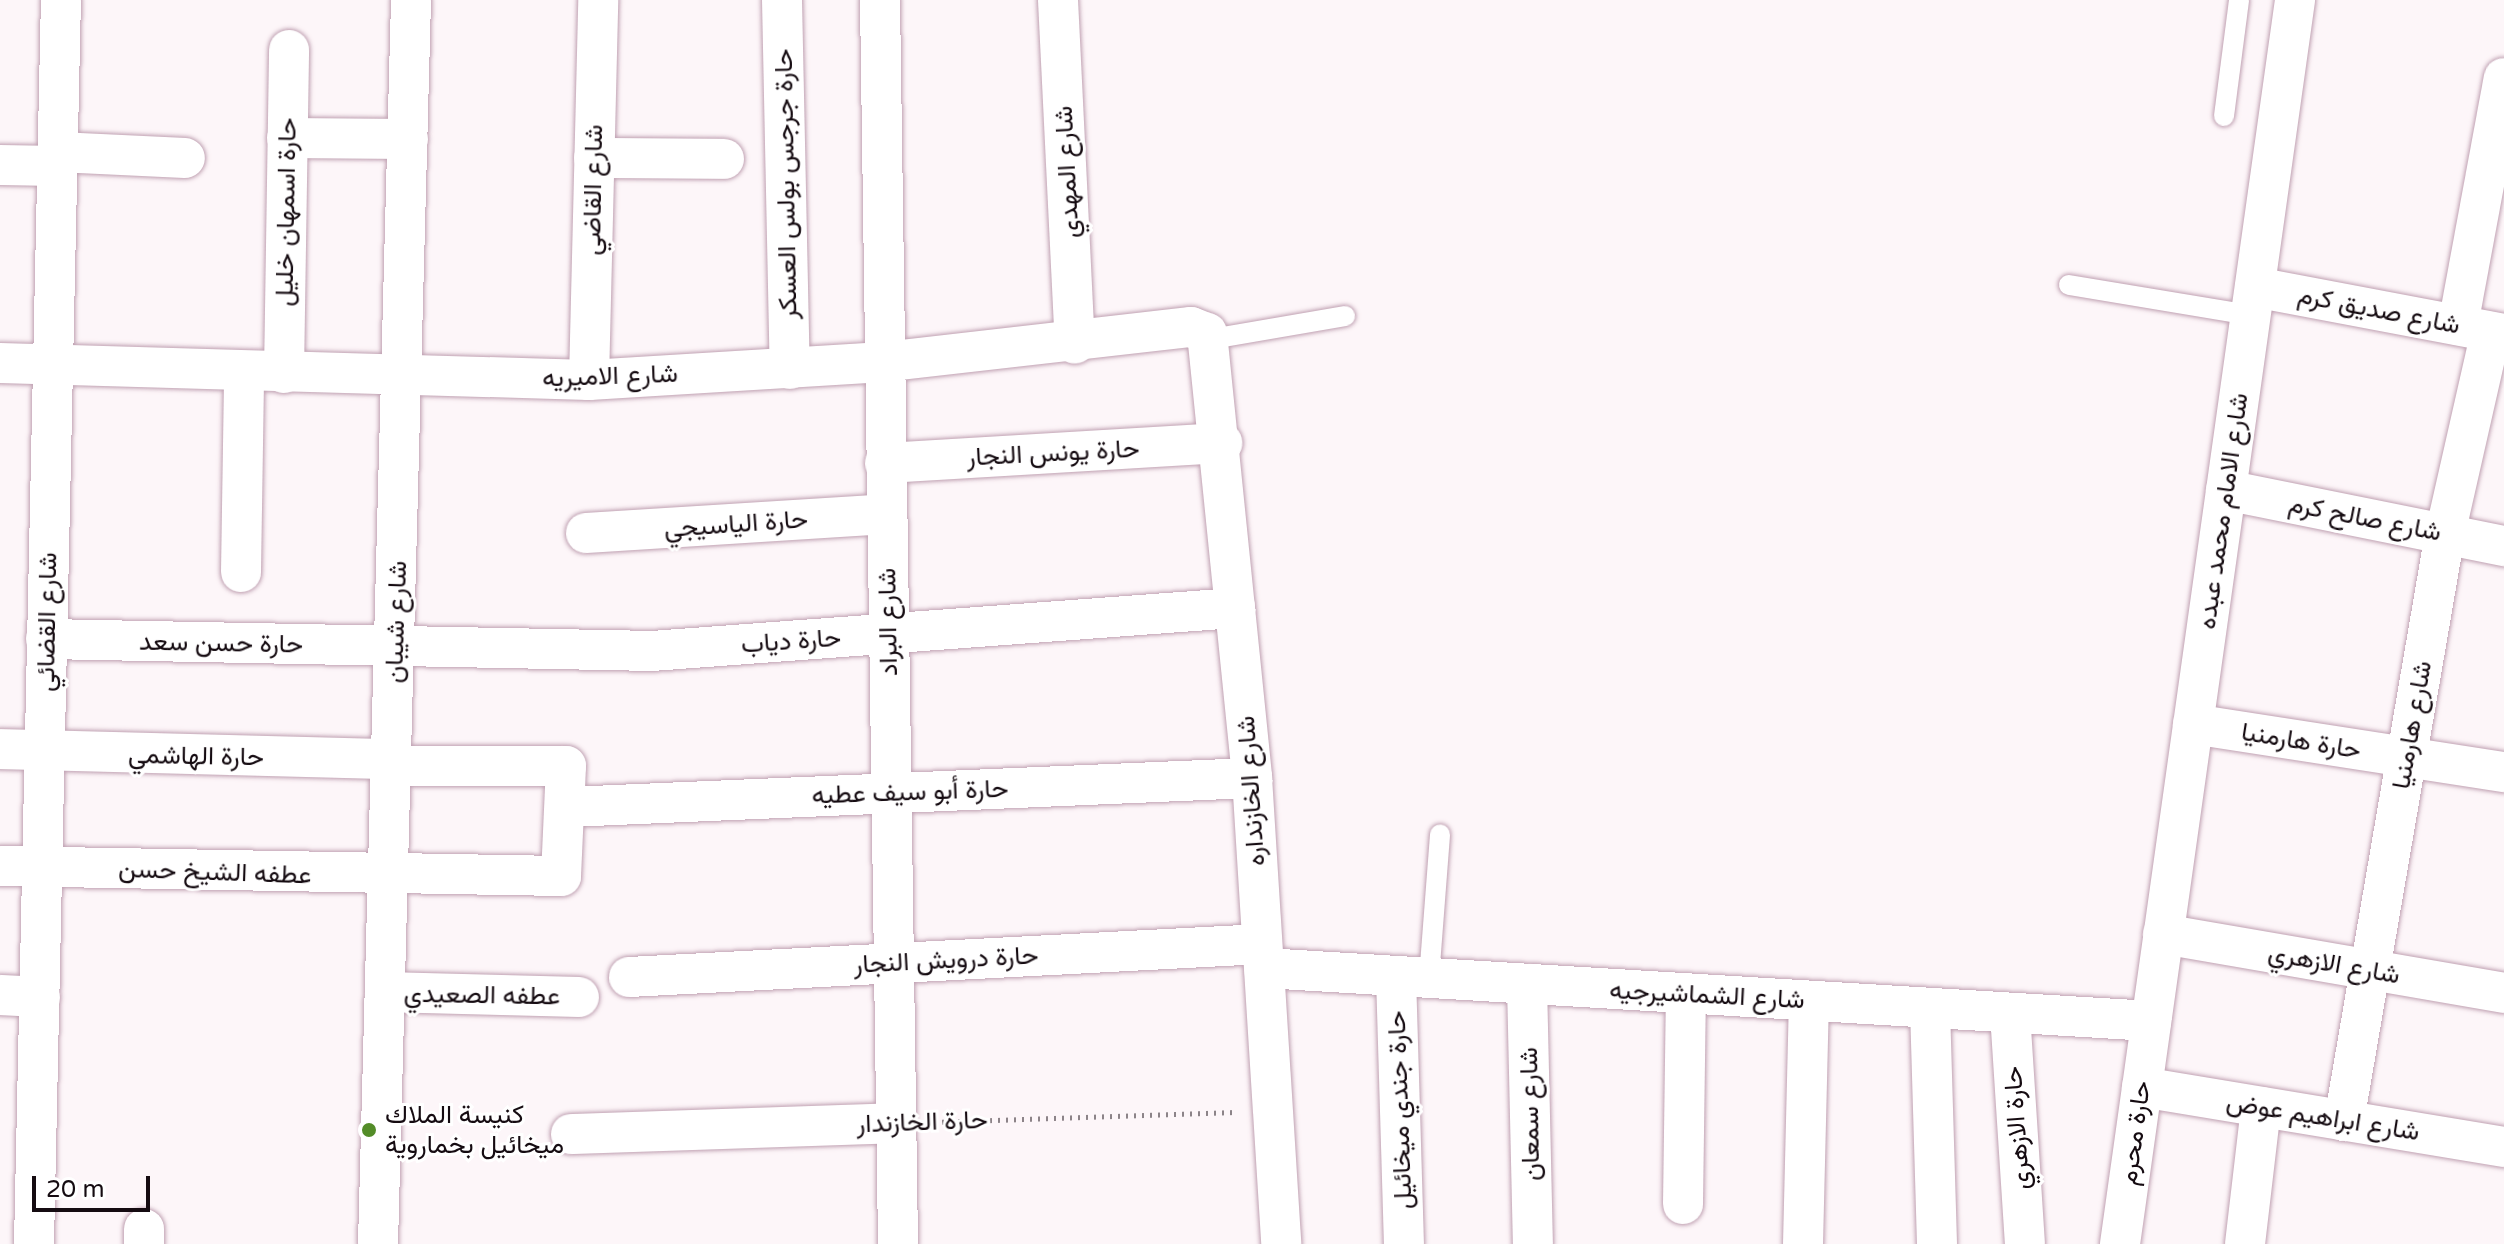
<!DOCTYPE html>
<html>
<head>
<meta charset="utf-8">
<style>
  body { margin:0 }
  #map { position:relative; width:2504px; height:1244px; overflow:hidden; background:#fdf6f9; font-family:"Varela Round",Vazirmatn,sans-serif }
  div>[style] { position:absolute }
  .path>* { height:5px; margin-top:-2.5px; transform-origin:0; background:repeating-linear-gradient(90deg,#8c8388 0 2px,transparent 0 8px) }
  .roads { filter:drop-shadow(0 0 2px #c0a1b2) drop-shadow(0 0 2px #c0a1b2) }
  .service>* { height:20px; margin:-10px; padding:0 10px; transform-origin:10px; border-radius:10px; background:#fff }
  .minor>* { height:40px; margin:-20px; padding:0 20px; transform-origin:20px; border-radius:20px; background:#fff }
  .dots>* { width:22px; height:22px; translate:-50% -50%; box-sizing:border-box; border:4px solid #fff; border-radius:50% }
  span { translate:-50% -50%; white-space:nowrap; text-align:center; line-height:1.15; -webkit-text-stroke:6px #fff; paint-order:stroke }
  .street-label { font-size:26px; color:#150b11 }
  .poi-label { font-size:26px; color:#150b11 }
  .left { translate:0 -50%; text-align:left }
  .scale { position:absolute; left:32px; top:1176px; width:118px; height:36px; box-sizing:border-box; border:4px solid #150b11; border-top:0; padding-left:10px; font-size:24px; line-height:28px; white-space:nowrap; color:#150b11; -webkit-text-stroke:6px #fff; paint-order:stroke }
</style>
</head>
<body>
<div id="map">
  <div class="path">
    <i style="left:934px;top:1122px;width:302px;rotate:-1.9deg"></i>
  </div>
  <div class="roads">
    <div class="service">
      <i style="left:2224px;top:116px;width:117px;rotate:-82.6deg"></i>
      <i style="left:2069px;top:285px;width:184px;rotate:9.4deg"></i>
      <i style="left:1212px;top:339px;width:135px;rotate:-9.8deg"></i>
      <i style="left:1429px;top:978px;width:144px;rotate:-85.6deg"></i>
    </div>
    <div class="minor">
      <i style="left:782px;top:0;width:369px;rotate:88.8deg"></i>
      <i style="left:880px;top:0;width:1244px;rotate:89.17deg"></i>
      <i style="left:1058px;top:0;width:344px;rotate:87.2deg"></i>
      <i style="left:287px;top:138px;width:121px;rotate:0.5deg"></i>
      <i style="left:58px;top:152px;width:127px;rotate:2.7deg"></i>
      <i style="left:594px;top:158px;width:130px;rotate:0.4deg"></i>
      <i style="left:0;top:165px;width:57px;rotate:1deg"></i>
      <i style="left:2255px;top:287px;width:253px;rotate:10.7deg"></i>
      <i style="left:2458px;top:325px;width:251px;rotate:-79.5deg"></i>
      <i style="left:0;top:363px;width:589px;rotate:1.65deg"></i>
      <i style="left:589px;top:380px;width:295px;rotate:-3.5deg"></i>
      <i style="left:883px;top:362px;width:310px;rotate:-6.5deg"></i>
      <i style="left:1191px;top:327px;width:17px;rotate:21deg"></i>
      <i style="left:1207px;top:333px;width:447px;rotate:84.2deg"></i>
      <i style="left:1252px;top:778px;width:467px;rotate:86.4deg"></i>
      <i style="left:284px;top:373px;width:323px;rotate:-89.1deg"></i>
      <i style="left:589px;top:380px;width:380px;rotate:-88.6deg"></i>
      <i style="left:885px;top:463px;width:338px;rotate:-3.4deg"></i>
      <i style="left:2226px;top:490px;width:284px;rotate:11.4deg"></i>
      <i style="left:586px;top:533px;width:301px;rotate:-3.6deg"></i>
      <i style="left:241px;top:572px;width:201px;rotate:-89.1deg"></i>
      <i style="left:46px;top:639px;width:606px;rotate:1.13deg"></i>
      <i style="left:652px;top:651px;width:585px;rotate:-4.22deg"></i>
      <i style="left:2193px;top:724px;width:315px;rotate:8.8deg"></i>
      <i style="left:0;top:749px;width:392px;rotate:1.5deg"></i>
      <i style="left:568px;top:807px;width:685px;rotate:-2.43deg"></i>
      <i style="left:0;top:866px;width:561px;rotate:1.02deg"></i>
      <i style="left:561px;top:876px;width:110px;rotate:-87.4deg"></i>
      <i style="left:566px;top:766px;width:174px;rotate:180deg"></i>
      <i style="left:2163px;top:934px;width:346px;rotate:9.8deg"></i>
      <i style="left:1264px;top:968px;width:889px;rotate:3.42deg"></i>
      <i style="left:1396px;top:976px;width:268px;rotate:88.3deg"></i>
      <i style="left:629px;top:977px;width:634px;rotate:-2.98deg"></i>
      <i style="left:1527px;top:984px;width:260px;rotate:88.7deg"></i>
      <i style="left:385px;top:992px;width:194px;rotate:1.5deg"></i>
      <i style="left:0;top:995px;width:40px;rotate:2.9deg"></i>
      <i style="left:1930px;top:1008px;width:236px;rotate:88.3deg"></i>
      <i style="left:2010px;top:1013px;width:231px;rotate:86.3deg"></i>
      <i style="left:2142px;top:1087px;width:367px;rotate:9.4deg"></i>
      <i style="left:2344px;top:1121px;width:596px;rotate:-80.24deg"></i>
      <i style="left:2445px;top:534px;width:207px;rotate:-77.2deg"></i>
      <i style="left:571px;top:1134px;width:325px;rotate:-1.9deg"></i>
      <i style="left:1683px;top:1204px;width:210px;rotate:-89.2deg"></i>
      <i style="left:34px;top:1244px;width:1244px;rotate:-88.76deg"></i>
      <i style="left:144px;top:1244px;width:15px;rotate:-90deg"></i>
      <i style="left:378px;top:1244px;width:1244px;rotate:-88.48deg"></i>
      <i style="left:1803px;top:1244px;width:243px;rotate:-88.6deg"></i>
      <i style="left:2120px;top:1244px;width:1256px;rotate:-81.99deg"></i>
      <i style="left:2245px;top:1244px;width:138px;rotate:-83.3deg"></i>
    </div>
  </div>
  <div class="dots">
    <i style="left:369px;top:1130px;background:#538c28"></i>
  </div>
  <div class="street-label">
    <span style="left:1067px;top:172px;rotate:-93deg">شارع المهدي</span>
    <span style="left:786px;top:184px;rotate:-91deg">حارة جرجس بولس العسكر</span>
    <span style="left:593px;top:190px;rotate:-89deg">شارع القاضي</span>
    <span style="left:286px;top:212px;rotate:-89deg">حارة اسمهان خليل</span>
    <span style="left:2379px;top:310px;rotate:11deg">شارع صديق كرم</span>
    <span style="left:610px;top:376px;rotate:-2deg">شارع الاميريه</span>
    <span style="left:1053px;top:453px;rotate:-3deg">حارة يونس النجار</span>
    <span style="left:2223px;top:511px;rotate:-82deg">شارع الامام محمد عبده</span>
    <span style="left:2365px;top:518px;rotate:11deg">شارع صالح كرم</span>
    <span style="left:736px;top:524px;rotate:-4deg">حارة الياسيجي</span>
    <span style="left:47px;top:622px;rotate:-89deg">شارع القضائي</span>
    <span style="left:396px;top:622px;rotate:-88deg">شارع شيبان</span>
    <span style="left:888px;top:622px;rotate:-91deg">شارع البراد</span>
    <span style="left:791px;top:641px;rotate:-4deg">حارة دياب</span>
    <span style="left:221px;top:643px;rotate:1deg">حارة حسن سعد</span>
    <span style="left:2412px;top:725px;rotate:-80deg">شارع هارمنيا</span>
    <span style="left:2301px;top:741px;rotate:9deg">حارة هارمنيا</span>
    <span style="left:196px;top:756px;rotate:1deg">حارة الهاشمي</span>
    <span style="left:1251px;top:791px;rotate:-94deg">شارع الخازنداره</span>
    <span style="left:910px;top:792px;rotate:-2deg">حارة أبو سيف عطيه</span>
    <span style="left:215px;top:872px;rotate:2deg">عطفه الشيخ حسن</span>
    <span style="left:946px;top:960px;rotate:-3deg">حارة درويش النجار</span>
    <span style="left:2334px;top:964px;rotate:10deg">شارع الازهري</span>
    <span style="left:482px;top:995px;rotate:1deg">عطفه الصعيدي</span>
    <span style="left:1707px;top:995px;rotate:3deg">شارع الشماشيرجيه</span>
    <span style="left:1400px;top:1110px;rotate:-92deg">حارة جندي ميخائيل</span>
    <span style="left:1530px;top:1114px;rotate:-91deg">شارع سمعان</span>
    <span style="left:2323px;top:1117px;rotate:9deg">شارع ابراهيم عوض</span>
    <span style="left:922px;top:1122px;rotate:-2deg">حارة الخازندار</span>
    <span style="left:2017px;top:1128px;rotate:-94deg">حارة الازهري</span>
    <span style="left:2135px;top:1133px;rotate:-82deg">حارة محرم</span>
  </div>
  <div class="poi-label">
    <span class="left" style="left:385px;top:1130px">كنيسة الملاك<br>ميخائيل بخماروية</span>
  </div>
  <div class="scale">20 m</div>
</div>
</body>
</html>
